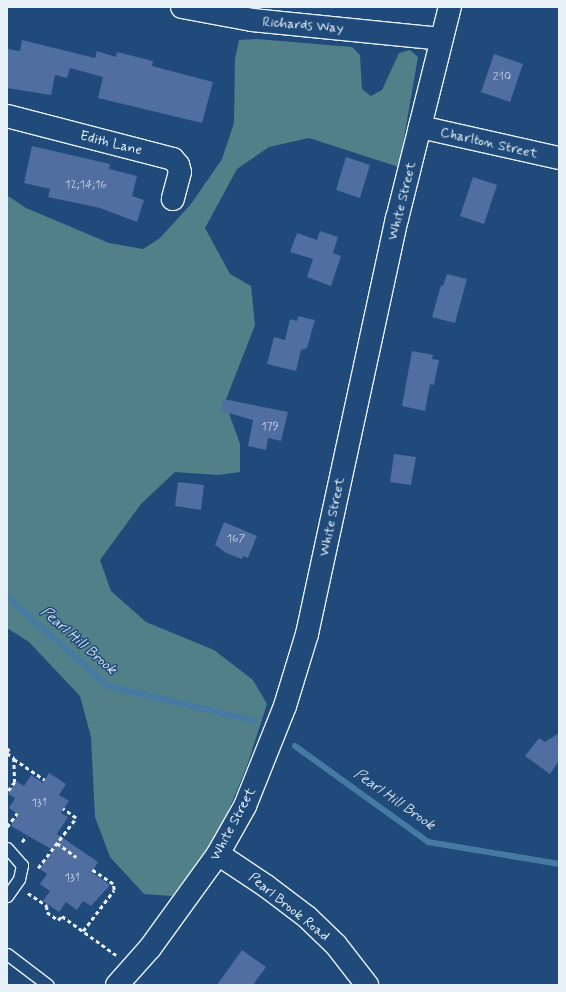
<!DOCTYPE html>
<style>
body{margin:0}
#map{position:relative;width:566px;height:992px;overflow:hidden;background:#1f4a7a;font-family:Mynerve,sans-serif}
div>[style]{position:absolute}
[style*='--x']{left:calc(var(--x)*1px);top:calc(var(--y)*1px);width:calc(var(--w)*1px);rotate:calc(var(--a)*1deg)}
.green>*{inset:0;background:#518089}
.stream>*{height:6px;margin:-3px;padding:0 3px;transform-origin:3px;border-radius:3px;background:#457ba2}
.building>*{inset:0;background:#506e9f}
.path>*{height:2.5px;margin-top:-1.25px;transform-origin:0;background:repeating-linear-gradient(90deg,#e8f1f8 0 4px,transparent 0 7px)}
.roads{filter:drop-shadow(1px 0 #e8f1f8) drop-shadow(-1px 0 #e8f1f8) drop-shadow(0 1px #e8f1f8) drop-shadow(0 -1px #e8f1f8)}
.lane>*{height:11px;margin:-5.5px;padding:0 5.5px;transform-origin:5.5px;border-radius:5.5px;background:#1f4a7a}
.street>*{height:22px;margin:-11px;padding:0 11px;transform-origin:11px;border-radius:11px;background:#1f4a7a}
.secondary>*{height:22px;margin:-11px;padding:0 11px;transform-origin:11px;border-radius:11px;background:#1f4a7a}
span{translate:-50% -50%;white-space:nowrap;text-align:center;line-height:1.15;-webkit-text-stroke:3px #1f4a7a;paint-order:stroke}
.number-label{font-size:12px;color:#c2d0e2}
.number-label span{-webkit-text-stroke-width:0}
.street-label{font-size:14px;color:#e8f1f8}
.water-label{font-size:15px;color:#d0dfeb;font-style:italic}
.frame{position:absolute;inset:0;border:8px solid #e8f1f8;pointer-events:none}
</style>
<div id="map">
<div class="green">
<div style="clip-path:polygon(257px 39px,352px 47px,360px 55px,362px 89px,371px 96px,382px 90px,399px 53px,410px 50px,418px 57px,399px 167px,309px 138px,269px 147px,237px 169px,205px 228px,230px 274px,251px 286px,255px 325px,225px 402px,240px 444px,240px 472px,218px 475px,175px 472px,141px 504px,100px 560px,111px 591px,146px 622px,214px 650px,253px 680px,267px 704px,247px 766px,220px 831px,172px 896px,144px 894px,110px 857px,95px 817px,91px 737px,80px 696px,29px 642px,7px 628px,7px 188px,8px 196px,26px 208px,109px 243px,143px 249px,160px 238px,191px 204px,222px 159px,234px 123px,235px 59px,239px 40px)"></div>
</div>
<div class="stream">
<div style="--x:7;--y:597;--w:135;--a:41.4"></div>
<div style="--x:108;--y:686;--w:151;--a:13.4"></div>
<div style="--x:295;--y:746;--w:164;--a:35.8"></div>
<div style="--x:428;--y:842;--w:133;--a:9.5"></div>
</div>
<div class="building">
<div style="clip-path:polygon(22px 40px,95px 58px,97px 51px,116px 57px,117px 52px,153px 61px,152px 66px,213px 82px,202px 123px,98px 98px,103px 77px,70px 68px,67px 78px,55px 75px,51px 95px,7px 88px,7px 49px,20px 51px)"></div>
<div style="clip-path:polygon(494px 54px,523px 64px,510px 102px,481px 92px)"></div>
<div style="clip-path:polygon(32px 146px,110px 164px,109px 169px,137px 176px,132px 196px,144px 200px,137px 222px,100px 208px,48px 197px,50px 189px,24px 183px)"></div>
<div style="clip-path:polygon(346px 157px,370px 165px,360px 198px,336px 190px)"></div>
<div style="clip-path:polygon(473px 177px,497px 185px,484px 224px,460px 216px)"></div>
<div style="clip-path:polygon(320px 231px,338px 237px,333px 253px,341px 256px,331px 286px,307px 277px,313px 259px,290px 252px,297px 233px,317px 240px)"></div>
<div style="clip-path:polygon(447px 274px,467px 279px,455px 323px,432px 317px,441px 285px,443px 286px)"></div>
<div style="clip-path:polygon(298px 316px,315px 320px,307px 348px,301px 350px,296px 371px,267px 364px,274px 337px,285px 340px,290px 319px,297px 321px)"></div>
<div style="clip-path:polygon(412px 351px,433px 355px,432px 359px,439px 360px,434px 385px,430px 384px,425px 411px,402px 406px)"></div>
<div style="clip-path:polygon(223px 399px,288px 412px,281px 441px,268px 438px,266px 450px,248px 446px,253px 420px,221px 411px)"></div>
<div style="clip-path:polygon(394px 454px,416px 457px,411px 485px,390px 482px)"></div>
<div style="clip-path:polygon(178px 482px,204px 485px,201px 510px,175px 506px)"></div>
<div style="clip-path:polygon(224px 522px,257px 536px,248px 558px,243px 556px,242px 559px,226px 553px,215px 545px)"></div>
<div style="clip-path:polygon(559px 733px,559px 761px,550px 774px,525px 756px,539px 738px,545px 742px)"></div>
<div style="clip-path:polygon(49px 773px,66px 784px,59px 795px,69px 801px,61px 813px,68px 817px,57px 834px,98px 862px,92px 872px,90px 871px,110px 885px,91px 906px,83px 901px,77px 910px,66px 902px,59px 912px,43px 901px,50px 891px,40px 884px,47px 874px,40px 869px,53px 850px,11px 826px,18px 814px,9px 808px,15px 798px,8px 794px,16px 781px,24px 786px,31px 775px,43px 783px)"></div>
<div style="clip-path:polygon(242px 950px,266px 967px,253px 985px,217px 985px)"></div>
</div>
<div class="path">
<div style="--x:7;--y:752;--w:6;--a:-59"></div>
<div style="--x:7;--y:753;--w:9;--a:36"></div>
<div style="--x:14;--y:758;--w:24;--a:88"></div>
<div style="--x:15;--y:782;--w:14;--a:126"></div>
<div style="--x:14;--y:759;--w:37;--a:34"></div>
<div style="--x:7;--y:827;--w:17;--a:-54"></div>
<div style="--x:22;--y:842;--w:7;--a:-56"></div>
<div style="--x:57;--y:843;--w:24;--a:36"></div>
<div style="--x:38;--y:868;--w:63;--a:-52.8"></div>
<div style="--x:76;--y:818;--w:16;--a:-145"></div>
<div style="--x:28;--y:893;--w:23;--a:34"></div>
<div style="--x:47;--y:906;--w:6;--a:90"></div>
<div style="--x:47;--y:912;--w:14;--a:36"></div>
<div style="--x:58;--y:920;--w:6;--a:-45"></div>
<div style="--x:62;--y:916;--w:67;--a:35.8"></div>
<div style="--x:83;--y:931;--w:51;--a:-52.9"></div>
<div style="--x:114;--y:890;--w:6;--a:-99"></div>
<div style="--x:113;--y:884;--w:27;--a:-146"></div>
</div>
<div class="roads">
<div class="lane">
<div style="--x:7;--y:848;--w:23;--a:49"></div>
<div style="--x:22;--y:865;--w:14;--a:102"></div>
<div style="--x:19;--y:879;--w:21;--a:125"></div>
<div style="--x:7;--y:954;--w:51;--a:37.1"></div>
</div>
<div class="street">
<div style="--x:182;--y:7;--w:71;--a:10.5"></div>
<div style="--x:252;--y:20;--w:190;--a:5.7"></div>
<div style="--x:7;--y:116;--w:171;--a:14.5"></div>
<div style="--x:173;--y:159;--w:8;--a:50"></div>
<div style="--x:178;--y:165;--w:7;--a:74"></div>
<div style="--x:180;--y:172;--w:28;--a:105"></div>
<div style="--x:420;--y:127;--w:142;--a:12.6"></div>
<div style="--x:218;--y:854;--w:58;--a:33.7"></div>
<div style="--x:266;--y:886;--w:51;--a:37.1"></div>
<div style="--x:307;--y:917;--w:40;--a:44"></div>
<div style="--x:336;--y:945;--w:51;--a:52.2"></div>
</div>
<div class="secondary">
<div style="--x:117;--y:985;--w:50;--a:-48.3"></div>
<div style="--x:150;--y:948;--w:116;--a:-54.1"></div>
<div style="--x:218;--y:854;--w:55;--a:-60.6"></div>
<div style="--x:245;--y:806;--w:108;--a:-68.2"></div>
<div style="--x:285;--y:706;--w:75;--a:-73"></div>
<div style="--x:307;--y:634;--w:425;--a:-77.8"></div>
<div style="--x:397;--y:219;--w:219;--a:-76"></div>
</div>
</div>
<div class="number-label">
<span style="left:502px;top:78px">210</span>
<span style="left:86px;top:186px">12;14;16</span>
<span style="left:270px;top:428px">179</span>
<span style="left:236px;top:540px">167</span>
<span style="left:39px;top:804px">131</span>
<span style="left:72px;top:879px">131</span>
</div>
<div class="street-label">
<span style="left:303px;top:25px;rotate:5deg">Richards Way</span>
<span style="left:111px;top:143px;rotate:14deg">Edith Lane</span>
<span style="left:489px;top:143px;rotate:13deg">Charlton Street</span>
<span style="left:402px;top:201px;rotate:-76deg">White Street</span>
<span style="left:332px;top:517px;rotate:-78deg">White Street</span>
<span style="left:233px;top:824px;rotate:-62deg">White Street</span>
<span style="left:289px;top:907px;rotate:39deg">Pearl Brook Road</span>
</div>
<div class="water-label">
<span style="left:78px;top:641px;rotate:41deg">Pearl Hill Brook</span>
<span style="left:394px;top:800px;rotate:35deg">Pearl Hill Brook</span>
</div>
<div class="frame"></div>
</div>
